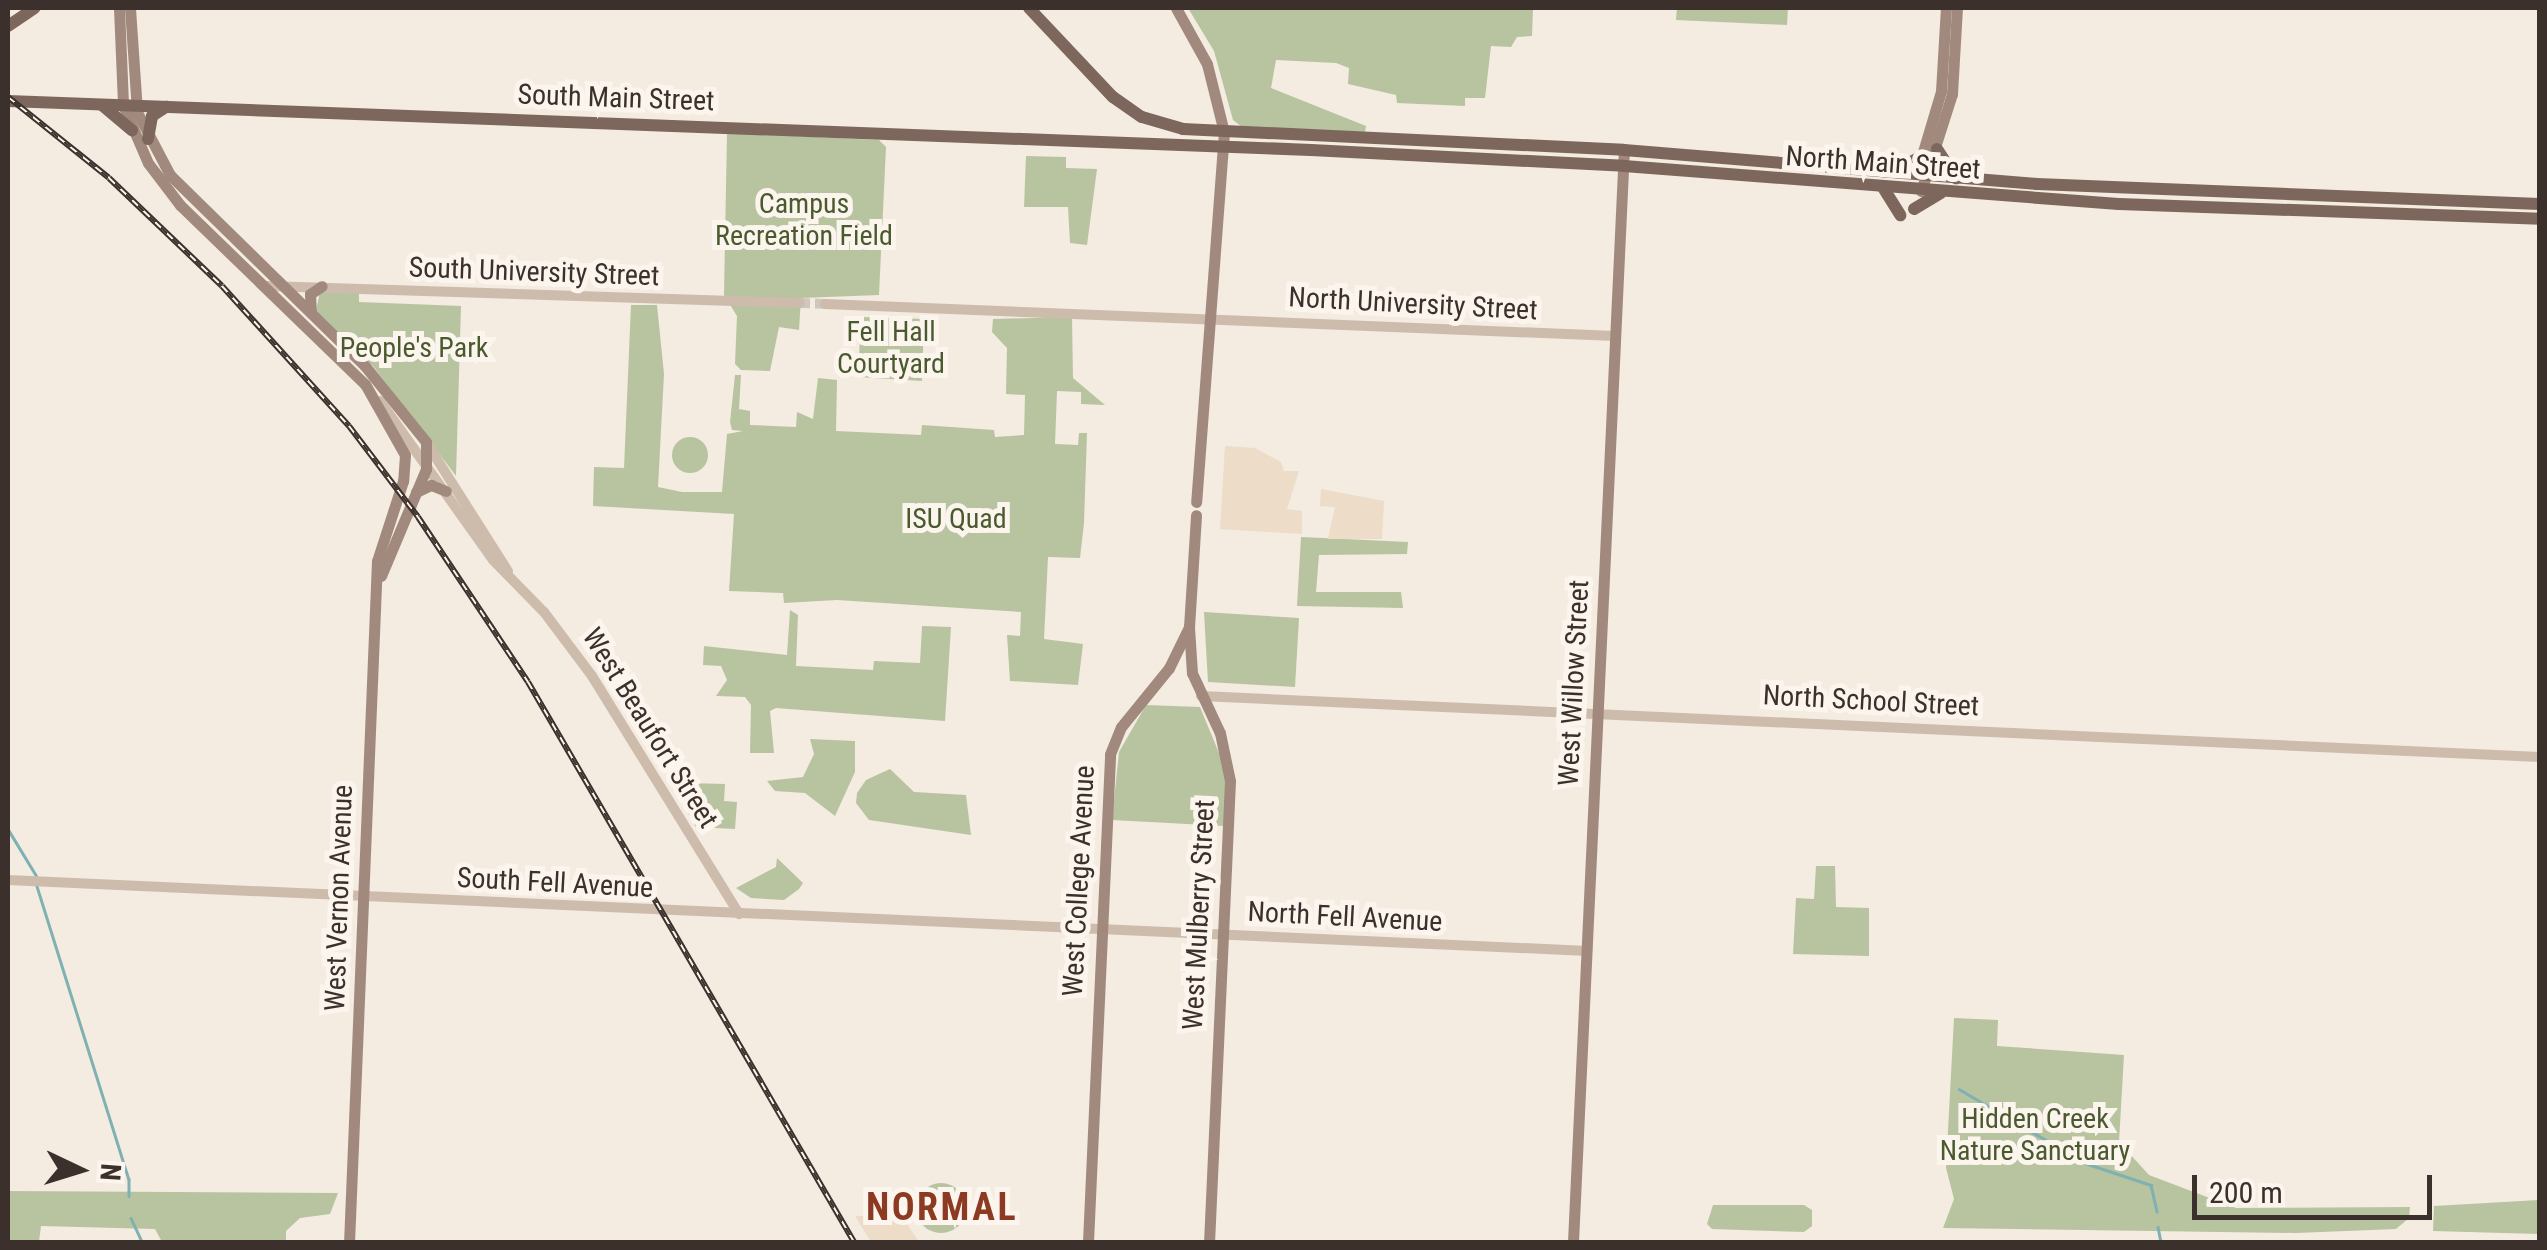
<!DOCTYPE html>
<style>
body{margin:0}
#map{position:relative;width:2547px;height:1250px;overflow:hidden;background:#f4ebe1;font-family:"Roboto Condensed",sans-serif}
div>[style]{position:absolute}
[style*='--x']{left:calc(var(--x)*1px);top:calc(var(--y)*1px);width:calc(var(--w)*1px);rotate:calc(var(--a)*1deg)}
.green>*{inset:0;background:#b8c4a0}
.round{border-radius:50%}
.plaza>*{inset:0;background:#ecdcc8}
.stream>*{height:2.5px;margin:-1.25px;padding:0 1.25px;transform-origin:1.25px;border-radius:1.25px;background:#7fb0b2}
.tertiary-tunnel>*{height:10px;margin-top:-5px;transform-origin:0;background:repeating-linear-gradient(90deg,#cfc6bd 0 10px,transparent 0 15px)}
.tertiary>*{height:10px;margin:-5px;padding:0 5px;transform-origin:5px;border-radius:5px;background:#cdbbac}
.secondary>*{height:11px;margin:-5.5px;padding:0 5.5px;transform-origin:5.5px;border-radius:5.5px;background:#a18a7d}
.primary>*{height:12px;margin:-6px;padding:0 6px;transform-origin:6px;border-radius:6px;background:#7d675c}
.rail>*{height:6px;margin-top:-3px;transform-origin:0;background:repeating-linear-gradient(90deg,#fbf5ee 0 8px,#3b302b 0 16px);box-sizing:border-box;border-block:2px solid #3b302b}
span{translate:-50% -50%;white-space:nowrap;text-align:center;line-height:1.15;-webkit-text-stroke:10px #fbf5ee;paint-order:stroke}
.street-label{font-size:28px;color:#3b302b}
.park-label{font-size:28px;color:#4a5a2e}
.district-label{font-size:38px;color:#8c3b22;font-weight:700;letter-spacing:2.5px}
.frame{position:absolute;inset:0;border:10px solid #3b302b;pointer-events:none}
.north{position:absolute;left:30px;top:1120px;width:100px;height:100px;-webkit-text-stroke:8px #fbf5ee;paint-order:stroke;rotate:94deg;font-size:28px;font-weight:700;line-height:40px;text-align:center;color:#3b302b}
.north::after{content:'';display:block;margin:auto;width:35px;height:45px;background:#3b302b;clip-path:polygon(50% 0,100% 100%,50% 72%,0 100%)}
.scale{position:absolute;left:2192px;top:1175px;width:240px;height:45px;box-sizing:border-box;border:5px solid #3b302b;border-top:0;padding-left:12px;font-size:30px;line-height:35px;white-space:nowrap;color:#3b302b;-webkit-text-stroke:8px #fbf5ee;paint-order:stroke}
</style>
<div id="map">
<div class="green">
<div style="clip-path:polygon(1188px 8px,1533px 8px,1532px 36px,1517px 37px,1511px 47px,1491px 46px,1485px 98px,1465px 98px,1465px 106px,1397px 103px,1396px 95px,1348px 84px,1349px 68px,1336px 63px,1276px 60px,1271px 88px,1366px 126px,1365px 132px,1242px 127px,1233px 120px,1214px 51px)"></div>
<div style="clip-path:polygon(1677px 8px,1788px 8px,1787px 25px,1676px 20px)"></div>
<div style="clip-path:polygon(727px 133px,879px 140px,886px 147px,879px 295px,801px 298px,799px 330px,779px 327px,770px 371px,741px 370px,735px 364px,737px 316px,724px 295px)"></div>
<div style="clip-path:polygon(1026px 156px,1066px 157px,1066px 168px,1097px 169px,1087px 245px,1070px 243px,1068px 207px,1024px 207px)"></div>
<div style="clip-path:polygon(320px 291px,359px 292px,359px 302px,461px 306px,456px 476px,373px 366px,316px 311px)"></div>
<div style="clip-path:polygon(631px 305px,657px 305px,664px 374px,658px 487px,682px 492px,722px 492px,727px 434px,743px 431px,732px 430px,730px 422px,735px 375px,741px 375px,739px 409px,750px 411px,750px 425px,796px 427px,797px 412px,813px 419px,818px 378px,837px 380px,836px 431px,921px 435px,922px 425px,994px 430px,995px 437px,1024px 435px,1025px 395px,1006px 394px,1007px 348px,992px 332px,993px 319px,1072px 317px,1073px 378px,1105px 405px,1081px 404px,1081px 392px,1057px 391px,1055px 444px,1078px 445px,1079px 433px,1087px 433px,1084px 523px,1080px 558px,1048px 557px,1044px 639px,1083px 644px,1078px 685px,1010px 681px,1007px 635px,1020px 636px,1021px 612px,837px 600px,784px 603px,783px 593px,729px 591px,734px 514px,593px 506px,594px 467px,624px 468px)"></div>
<div style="clip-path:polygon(861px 317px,924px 319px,922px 381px,858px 377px)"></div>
<div class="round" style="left:672px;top:437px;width:36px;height:36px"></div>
<div style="clip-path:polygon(1301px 537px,1408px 542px,1407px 554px,1319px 555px,1316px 592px,1401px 592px,1403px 608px,1297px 606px)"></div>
<div style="clip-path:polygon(790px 610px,798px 615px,796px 666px,873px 670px,874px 661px,920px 663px,922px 626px,951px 627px,945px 721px,776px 708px,770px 711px,774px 753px,750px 753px,751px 705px,745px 697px,716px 696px,727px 680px,721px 666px,703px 665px,704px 646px,787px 655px)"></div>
<div style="clip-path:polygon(1204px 612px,1299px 618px,1295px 687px,1208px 682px)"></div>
<div style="clip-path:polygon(1146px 705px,1200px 707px,1226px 770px,1225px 826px,1112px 820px,1119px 752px)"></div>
<div style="clip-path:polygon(810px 739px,855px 741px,855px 772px,835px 816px,805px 793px,775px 791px,767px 781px,803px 777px,814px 754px)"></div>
<div style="clip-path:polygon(890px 769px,914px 792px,966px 795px,971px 835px,869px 820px,856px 803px,857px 793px,866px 780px)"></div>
<div style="clip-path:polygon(688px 783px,725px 784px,724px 801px,737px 802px,735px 829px,696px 827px,680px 799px,678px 788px)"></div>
<div style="clip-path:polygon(777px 858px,803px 883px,799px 889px,784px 900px,751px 898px,736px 888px,776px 867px)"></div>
<div style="clip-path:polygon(1816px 866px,1835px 866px,1836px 907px,1869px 908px,1869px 956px,1793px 954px,1796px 898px,1814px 899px)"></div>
<div style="clip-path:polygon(1954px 1018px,1998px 1020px,1997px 1046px,2124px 1055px,2119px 1142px,2149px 1175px,2236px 1208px,2410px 1207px,2409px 1218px,2396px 1229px,2296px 1233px,1943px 1228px,1954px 1199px,1946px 1168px)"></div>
<div class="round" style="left:916px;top:1183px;width:50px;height:50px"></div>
<div style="clip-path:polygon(8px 1191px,338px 1193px,330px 1214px,300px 1218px,286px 1231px,286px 1242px,162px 1242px,155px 1229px,41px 1226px,39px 1242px,8px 1242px)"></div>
<div style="clip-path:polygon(2539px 1200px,2539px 1234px,2433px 1231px,2434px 1206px)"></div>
<div style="clip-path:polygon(1713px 1205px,1804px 1205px,1812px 1210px,1812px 1226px,1804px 1232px,1712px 1229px,1707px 1224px)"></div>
</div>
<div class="plaza">
<div style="clip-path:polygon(1225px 446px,1255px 448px,1281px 462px,1284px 471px,1299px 471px,1287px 509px,1302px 511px,1302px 534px,1220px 529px)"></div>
<div style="clip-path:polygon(1321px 489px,1384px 501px,1382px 539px,1328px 539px,1335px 507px,1320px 506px)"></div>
<div style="clip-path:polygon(855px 1216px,902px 1216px,919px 1242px,871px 1242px)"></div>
</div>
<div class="stream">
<div style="--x:8;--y:829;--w:54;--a:58.7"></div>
<div style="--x:36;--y:883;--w:310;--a:72.6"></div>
<div style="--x:129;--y:1179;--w:17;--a:90"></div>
<div style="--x:1959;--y:1089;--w:146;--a:30.4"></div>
<div style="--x:2085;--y:1163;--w:70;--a:18.4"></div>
<div style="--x:2151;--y:1185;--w:27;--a:77"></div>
<div style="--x:131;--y:1218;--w:26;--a:65"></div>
<div style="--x:2158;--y:1227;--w:15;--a:79"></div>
</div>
<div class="tertiary-tunnel">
<div style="--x:800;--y:303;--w:25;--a:2"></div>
</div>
<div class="tertiary">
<div style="--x:267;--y:286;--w:533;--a:1.83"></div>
<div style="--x:825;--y:304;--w:791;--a:2.32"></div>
<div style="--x:380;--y:401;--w:195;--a:54.6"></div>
<div style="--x:493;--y:560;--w:73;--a:45.6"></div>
<div style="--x:544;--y:612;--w:80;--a:53.1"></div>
<div style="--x:592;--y:676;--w:280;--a:58.3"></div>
<div style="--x:426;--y:442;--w:153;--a:57.6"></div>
<div style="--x:1201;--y:696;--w:1340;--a:2.61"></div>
<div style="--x:8;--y:880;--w:1581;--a:2.57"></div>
</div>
<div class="secondary">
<div style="--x:119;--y:8;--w:97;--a:87.6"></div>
<div style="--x:123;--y:105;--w:63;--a:66.7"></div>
<div style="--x:148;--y:163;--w:53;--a:52.7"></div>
<div style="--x:180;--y:205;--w:257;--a:44.1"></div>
<div style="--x:365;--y:384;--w:81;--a:60.6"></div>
<div style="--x:405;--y:455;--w:26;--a:94"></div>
<div style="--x:403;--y:481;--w:84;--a:108"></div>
<div style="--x:377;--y:561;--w:682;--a:92.35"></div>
<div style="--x:130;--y:8;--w:104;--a:86.1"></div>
<div style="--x:137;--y:112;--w:71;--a:62.4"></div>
<div style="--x:170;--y:175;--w:273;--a:44.4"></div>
<div style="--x:365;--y:366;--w:97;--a:51.2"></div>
<div style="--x:426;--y:442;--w:27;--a:90"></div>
<div style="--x:426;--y:469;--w:116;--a:112.8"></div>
<div style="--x:1176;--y:8;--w:64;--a:61"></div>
<div style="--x:1207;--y:64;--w:70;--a:76"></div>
<div style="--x:1224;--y:132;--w:371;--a:94.3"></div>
<div style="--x:1919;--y:165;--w:77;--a:-73.4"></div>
<div style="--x:1941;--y:91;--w:83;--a:-86.6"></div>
<div style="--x:1921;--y:191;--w:102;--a:-72.3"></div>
<div style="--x:1952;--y:94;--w:86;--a:-86.7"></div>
<div style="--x:311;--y:313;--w:19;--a:-93"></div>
<div style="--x:310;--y:294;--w:14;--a:-34"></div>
<div style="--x:416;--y:492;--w:17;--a:-25"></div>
<div style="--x:431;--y:485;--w:16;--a:22"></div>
<div style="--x:1189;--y:627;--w:46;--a:86.3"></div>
<div style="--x:1192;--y:673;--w:66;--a:65"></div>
<div style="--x:1220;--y:733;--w:49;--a:78.2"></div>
<div style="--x:1230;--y:781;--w:461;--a:92.6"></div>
<div style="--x:1088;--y:1242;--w:488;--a:-87.4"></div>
<div style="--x:1110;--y:754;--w:29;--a:-68"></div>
<div style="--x:1121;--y:727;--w:76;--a:-50.9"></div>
<div style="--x:1169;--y:668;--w:46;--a:-64"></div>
<div style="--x:1189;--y:627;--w:112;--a:-86.4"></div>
<div style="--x:1573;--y:1242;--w:1093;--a:-87.33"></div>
</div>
<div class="primary">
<div style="--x:1029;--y:8;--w:122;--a:46.7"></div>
<div style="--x:1113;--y:97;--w:35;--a:35"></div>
<div style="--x:1142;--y:117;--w:43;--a:16.3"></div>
<div style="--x:1183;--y:129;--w:441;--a:2.7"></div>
<div style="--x:1624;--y:150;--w:414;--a:4.7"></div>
<div style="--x:2037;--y:184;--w:503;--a:2.28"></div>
<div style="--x:8;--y:26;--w:32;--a:-34"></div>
<div style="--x:8;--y:101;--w:1304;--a:2.15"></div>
<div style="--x:1311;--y:150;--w:313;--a:2.9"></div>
<div style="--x:1624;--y:166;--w:496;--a:4.4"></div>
<div style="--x:2119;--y:204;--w:421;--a:2"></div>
<div style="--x:103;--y:106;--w:38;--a:40"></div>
<div style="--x:148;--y:139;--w:23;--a:-80"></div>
<div style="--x:152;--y:116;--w:17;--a:-33"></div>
<div style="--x:1937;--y:149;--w:35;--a:57"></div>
<div style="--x:1892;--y:172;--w:34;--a:-28"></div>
<div style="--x:1884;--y:189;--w:31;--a:58"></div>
<div style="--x:1914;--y:209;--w:31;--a:-31"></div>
</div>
<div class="rail">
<div style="--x:8;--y:97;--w:129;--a:38.7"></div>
<div style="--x:109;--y:178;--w:156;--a:43.7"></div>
<div style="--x:222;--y:286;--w:189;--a:47.8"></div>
<div style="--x:349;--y:426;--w:114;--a:52.8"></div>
<div style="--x:418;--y:517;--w:198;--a:56.3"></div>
<div style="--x:528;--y:682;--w:648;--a:59.79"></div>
</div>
<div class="street-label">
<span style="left:616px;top:98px;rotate:2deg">South Main Street</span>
<span style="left:1883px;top:163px;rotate:4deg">North Main Street</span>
<span style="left:534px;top:272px;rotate:2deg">South University Street</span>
<span style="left:1413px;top:304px;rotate:3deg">North University Street</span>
<span style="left:1574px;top:683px;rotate:-87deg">West Willow Street</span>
<span style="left:1871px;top:701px;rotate:3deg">North School Street</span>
<span style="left:650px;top:728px;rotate:58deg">West Beaufort Street</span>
<span style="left:1079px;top:881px;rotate:-87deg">West College Avenue</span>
<span style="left:555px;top:883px;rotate:3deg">South Fell Avenue</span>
<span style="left:339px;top:898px;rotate:-88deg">West Vernon Avenue</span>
<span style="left:1199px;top:915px;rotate:-87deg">West Mulberry Street</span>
<span style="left:1345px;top:917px;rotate:3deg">North Fell Avenue</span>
</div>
<div class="park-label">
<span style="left:804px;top:220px">Campus<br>Recreation Field</span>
<span style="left:891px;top:348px">Fell Hall<br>Courtyard</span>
<span style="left:414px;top:348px">People's Park</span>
<span style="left:956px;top:519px">ISU Quad</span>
<span style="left:2035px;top:1135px">Hidden Creek<br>Nature Sanctuary</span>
</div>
<div class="district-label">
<span style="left:942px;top:1208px">NORMAL</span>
</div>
<div class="frame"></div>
<div class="north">N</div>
<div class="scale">200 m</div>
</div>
